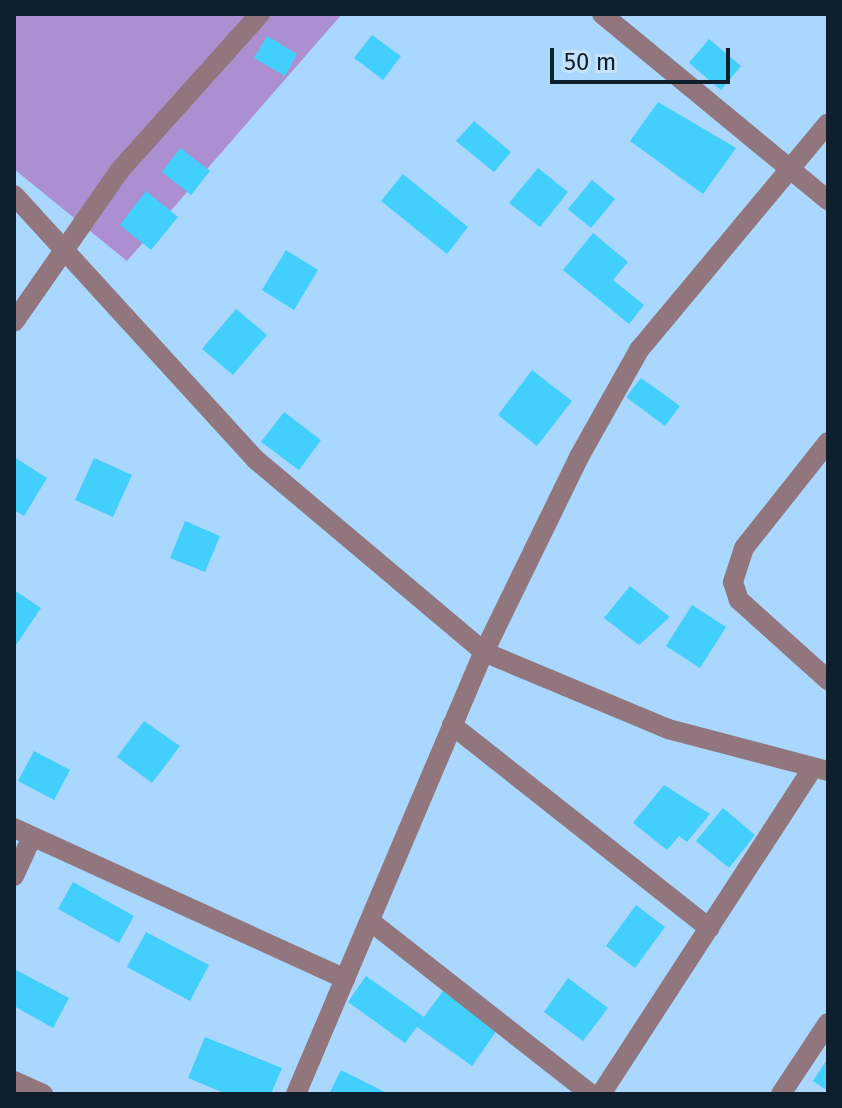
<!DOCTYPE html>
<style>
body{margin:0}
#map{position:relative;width:842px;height:1108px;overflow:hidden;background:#a9d7fe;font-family:"Fira Sans",sans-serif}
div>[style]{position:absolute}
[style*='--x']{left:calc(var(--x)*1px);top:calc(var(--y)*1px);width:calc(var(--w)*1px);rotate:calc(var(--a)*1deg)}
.green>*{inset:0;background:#ac8fd0}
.building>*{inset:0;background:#43cffc}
.minor>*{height:20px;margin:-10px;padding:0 10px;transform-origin:10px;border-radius:10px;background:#91777d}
span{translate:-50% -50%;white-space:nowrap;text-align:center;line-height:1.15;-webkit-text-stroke:6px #c6e2fa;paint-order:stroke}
.frame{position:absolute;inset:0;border:16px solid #0d1f2d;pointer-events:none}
.scale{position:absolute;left:550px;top:48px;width:180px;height:36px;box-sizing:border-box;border:4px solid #0d1f2d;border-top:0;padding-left:10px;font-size:24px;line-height:28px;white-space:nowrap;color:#0d1f2d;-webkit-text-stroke:6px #c6e2fa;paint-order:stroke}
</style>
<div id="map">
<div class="green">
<div style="clip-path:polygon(14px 14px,342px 14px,127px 261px,14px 169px)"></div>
</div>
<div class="building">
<div style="clip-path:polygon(372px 35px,401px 56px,383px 80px,354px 58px)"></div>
<div style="clip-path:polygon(267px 36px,297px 54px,285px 76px,254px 58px)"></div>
<div style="clip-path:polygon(709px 39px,741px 66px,721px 90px,689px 63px)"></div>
<div style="clip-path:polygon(658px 102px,736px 148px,703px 194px,630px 141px)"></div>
<div style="clip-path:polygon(474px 121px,511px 152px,494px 172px,456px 141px)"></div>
<div style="clip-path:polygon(180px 148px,210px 171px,191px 195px,162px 172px)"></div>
<div style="clip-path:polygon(538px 168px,568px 192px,540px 227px,509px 203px)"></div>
<div style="clip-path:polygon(403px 174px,468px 227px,447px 254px,381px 201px)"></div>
<div style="clip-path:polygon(592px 180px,615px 199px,591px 228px,568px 209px)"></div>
<div style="clip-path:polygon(146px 191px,178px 217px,151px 250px,120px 225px)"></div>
<div style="clip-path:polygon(593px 233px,628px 262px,613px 280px,644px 305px,629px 324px,563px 270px)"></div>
<div style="clip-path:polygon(286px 250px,318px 270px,294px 310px,262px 290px)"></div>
<div style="clip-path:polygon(236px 309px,267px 335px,233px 375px,202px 349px)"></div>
<div style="clip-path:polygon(532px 370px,572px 401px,537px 446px,498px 415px)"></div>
<div style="clip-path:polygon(641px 378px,680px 406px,665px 426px,626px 397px)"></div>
<div style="clip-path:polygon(284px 412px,321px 440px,299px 470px,261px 442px)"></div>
<div style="clip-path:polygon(14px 457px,47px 478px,24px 516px,14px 510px)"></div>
<div style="clip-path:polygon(94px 458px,132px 475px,113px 517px,75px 500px)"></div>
<div style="clip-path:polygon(185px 521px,220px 536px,205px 572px,170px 558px)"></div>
<div style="clip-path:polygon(630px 586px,670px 617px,639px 645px,604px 618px)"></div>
<div style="clip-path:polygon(14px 590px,41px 608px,14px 648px)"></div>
<div style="clip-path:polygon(692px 605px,726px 627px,700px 668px,666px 646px)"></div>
<div style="clip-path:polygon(144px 721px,180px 746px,152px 783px,117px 757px)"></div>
<div style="clip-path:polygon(34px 751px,70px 770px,54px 800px,18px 781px)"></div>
<div style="clip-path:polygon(664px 785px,710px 814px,687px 842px,679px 836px,667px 850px,633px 823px)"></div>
<div style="clip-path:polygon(723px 808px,755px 835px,729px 868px,696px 841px)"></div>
<div style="clip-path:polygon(73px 882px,134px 916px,119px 943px,58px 909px)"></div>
<div style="clip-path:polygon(636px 905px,665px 927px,635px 968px,606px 946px)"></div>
<div style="clip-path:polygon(146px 932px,209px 965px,190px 1001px,127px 967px)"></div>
<div style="clip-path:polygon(14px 969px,69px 998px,53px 1028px,14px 1006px)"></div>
<div style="clip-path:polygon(366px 976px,424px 1017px,443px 991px,497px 1030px,472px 1066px,417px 1027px,405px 1043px,348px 1002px)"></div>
<div style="clip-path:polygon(568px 978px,608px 1008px,583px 1041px,544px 1012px)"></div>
<div style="clip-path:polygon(205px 1037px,282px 1068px,271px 1094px,227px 1094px,188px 1078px)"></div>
<div style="clip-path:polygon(828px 1058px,828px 1091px,813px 1081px)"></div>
<div style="clip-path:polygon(341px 1070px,389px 1094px,329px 1094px)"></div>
</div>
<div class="minor">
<div style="--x:602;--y:14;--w:293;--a:39.5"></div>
<div style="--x:14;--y:195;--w:357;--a:47.6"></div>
<div style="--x:255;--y:459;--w:299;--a:40.1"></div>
<div style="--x:484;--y:652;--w:199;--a:22.7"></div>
<div style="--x:668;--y:729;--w:165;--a:14.7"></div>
<div style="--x:14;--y:322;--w:185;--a:-55.1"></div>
<div style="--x:120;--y:170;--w:210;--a:-48.1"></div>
<div style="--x:828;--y:442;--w:135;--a:128.4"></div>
<div style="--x:744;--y:548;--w:36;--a:108"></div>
<div style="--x:733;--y:582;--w:19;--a:72"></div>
<div style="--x:739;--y:600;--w:120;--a:42"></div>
<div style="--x:452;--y:725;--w:328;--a:38.3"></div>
<div style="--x:14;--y:828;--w:364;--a:24.5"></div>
<div style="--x:14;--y:876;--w:41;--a:-65.3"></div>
<div style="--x:370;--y:921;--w:281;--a:38.1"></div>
<div style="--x:14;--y:1081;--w:32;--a:24"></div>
<div style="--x:296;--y:1094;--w:480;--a:-67"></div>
<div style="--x:484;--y:652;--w:217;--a:-64"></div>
<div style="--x:579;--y:457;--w:123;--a:-60.7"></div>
<div style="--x:639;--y:350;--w:295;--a:-50.2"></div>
<div style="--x:601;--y:1094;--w:389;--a:-57"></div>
<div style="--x:781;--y:1094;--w:85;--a:-56.5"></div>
</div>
<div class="frame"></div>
<div class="scale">50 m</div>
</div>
